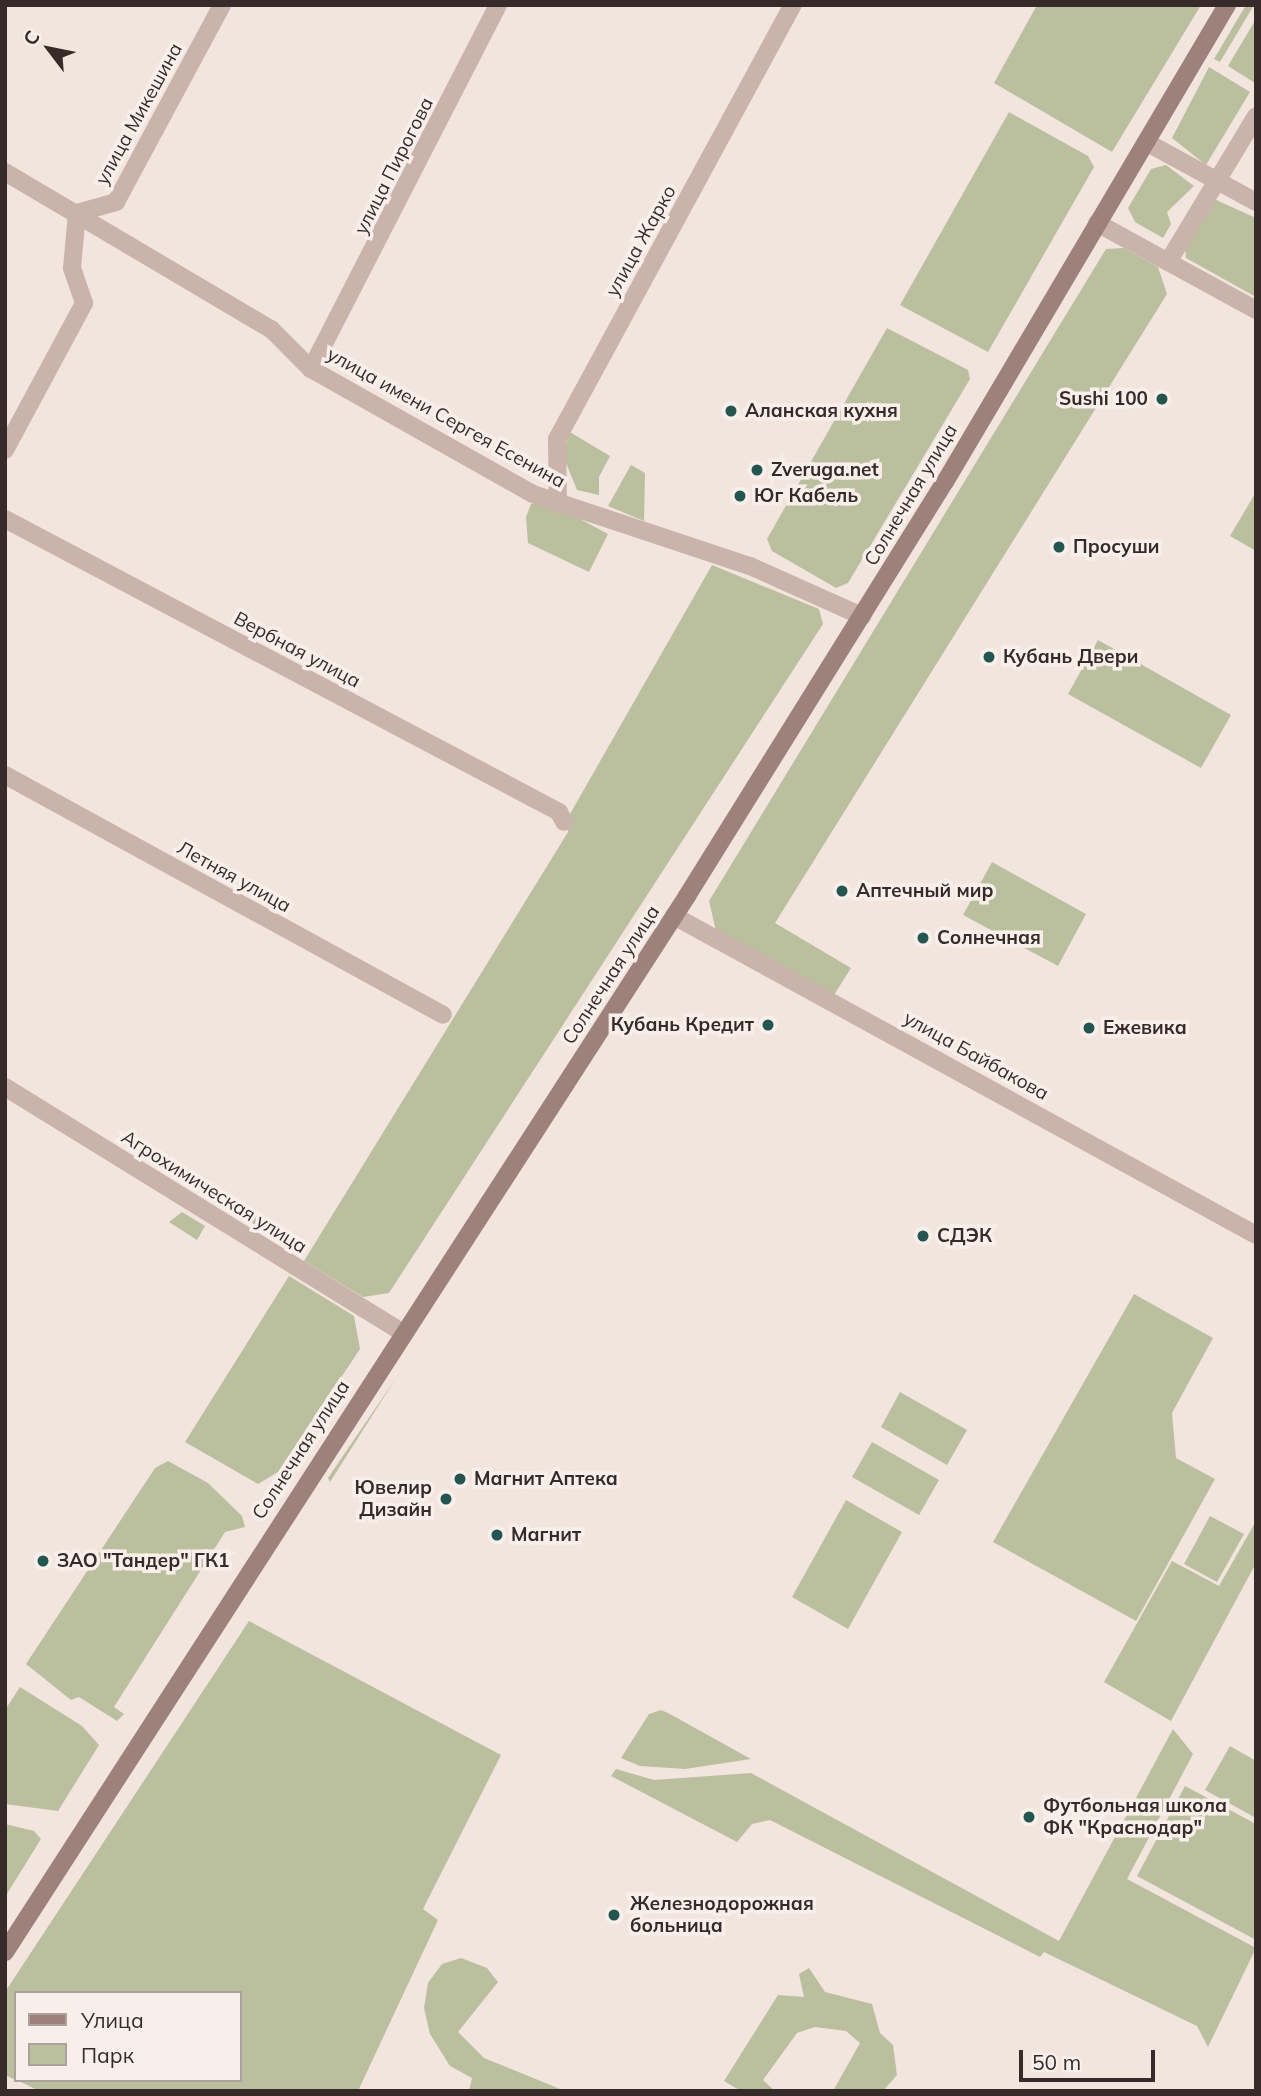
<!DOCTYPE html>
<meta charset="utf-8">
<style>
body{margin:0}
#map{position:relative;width:1261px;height:2096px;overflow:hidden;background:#f1e5de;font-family:Mulish,sans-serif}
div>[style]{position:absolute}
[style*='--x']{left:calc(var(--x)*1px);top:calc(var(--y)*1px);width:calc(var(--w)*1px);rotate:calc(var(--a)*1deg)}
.green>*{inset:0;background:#babf9e}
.street>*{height:18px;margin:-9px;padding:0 9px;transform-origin:9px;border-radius:9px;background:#c9b3aa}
.secondary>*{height:18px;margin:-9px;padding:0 9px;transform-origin:9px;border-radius:9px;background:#9c827b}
.dots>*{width:19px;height:19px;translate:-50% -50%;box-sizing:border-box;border:4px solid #f9efea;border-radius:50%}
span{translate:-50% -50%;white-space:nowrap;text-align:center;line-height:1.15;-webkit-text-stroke:7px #f9efea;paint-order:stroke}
.street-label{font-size:19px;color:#362b29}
.poi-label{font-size:19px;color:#362b29;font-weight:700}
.right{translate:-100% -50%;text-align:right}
.left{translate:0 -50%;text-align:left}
.frame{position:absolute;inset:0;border:7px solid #362b29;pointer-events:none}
.legend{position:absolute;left:14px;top:1991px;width:228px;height:91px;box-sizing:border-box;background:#f9efea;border:2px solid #aba19d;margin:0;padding:9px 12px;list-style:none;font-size:21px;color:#362b29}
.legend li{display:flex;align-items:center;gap:14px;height:35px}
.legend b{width:35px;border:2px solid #aba19d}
.north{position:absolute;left:14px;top:14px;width:70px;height:70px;-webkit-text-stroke:5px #f9efea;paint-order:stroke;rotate:302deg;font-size:19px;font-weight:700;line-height:28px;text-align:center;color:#362b29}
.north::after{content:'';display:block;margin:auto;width:24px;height:32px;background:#362b29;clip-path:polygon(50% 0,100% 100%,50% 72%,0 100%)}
.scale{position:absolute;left:1019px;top:2050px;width:136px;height:32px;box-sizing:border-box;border:4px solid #362b29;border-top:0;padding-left:9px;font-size:21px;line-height:24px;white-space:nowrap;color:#362b29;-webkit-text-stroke:5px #f9efea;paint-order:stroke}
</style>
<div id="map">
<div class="green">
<div style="clip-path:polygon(1037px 5px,1201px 5px,1112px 152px,994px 83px)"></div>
<div style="clip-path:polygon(1246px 5px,1254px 5px,1220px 62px,1214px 59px)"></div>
<div style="clip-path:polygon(1256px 19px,1256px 82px,1255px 83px,1228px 66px)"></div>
<div style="clip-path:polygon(1209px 67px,1250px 92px,1206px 165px,1172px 138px)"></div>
<div style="clip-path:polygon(1009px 112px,1088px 156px,1094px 167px,988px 352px,900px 305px)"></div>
<div style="clip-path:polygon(1166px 165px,1194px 186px,1167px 212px,1171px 224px,1163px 238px,1135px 222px,1128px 208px,1151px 169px)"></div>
<div style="clip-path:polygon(1214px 199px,1256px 218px,1256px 297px,1186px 258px,1185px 249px)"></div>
<div style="clip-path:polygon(1124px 248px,1158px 267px,1167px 294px,775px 923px,851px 968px,834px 995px,716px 931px,709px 901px,1106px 249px)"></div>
<div style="clip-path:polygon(887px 328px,968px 370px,970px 379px,848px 583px,836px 588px,772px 551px,767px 539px)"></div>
<div style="clip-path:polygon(568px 431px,610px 456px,599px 477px,599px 495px,577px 490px,564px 458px)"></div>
<div style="clip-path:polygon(631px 465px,645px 473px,644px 521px,608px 506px)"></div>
<div style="clip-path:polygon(1256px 492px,1256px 551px,1230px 536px)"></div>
<div style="clip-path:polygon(545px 500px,608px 534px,589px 572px,528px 543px,526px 517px,531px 504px)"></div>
<div style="clip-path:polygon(712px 565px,819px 609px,823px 624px,389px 1293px,363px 1297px,304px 1261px,568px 832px,570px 814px)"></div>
<div style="clip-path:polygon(1098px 640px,1231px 715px,1201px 768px,1068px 694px)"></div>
<div style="clip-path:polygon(992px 862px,1086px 914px,1058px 966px,963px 915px)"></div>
<div style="clip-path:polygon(182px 1212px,205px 1226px,197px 1240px,169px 1222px)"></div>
<div style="clip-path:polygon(256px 1213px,295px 1236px,288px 1247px,250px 1224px)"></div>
<div style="clip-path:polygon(289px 1276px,354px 1316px,360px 1349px,278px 1472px,258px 1484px,185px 1442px)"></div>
<div style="clip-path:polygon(1134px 1294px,1213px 1338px,1172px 1413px,1176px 1458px,1215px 1479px,1136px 1621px,993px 1542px)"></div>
<div style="clip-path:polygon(396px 1378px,330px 1482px,328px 1478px)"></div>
<div style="clip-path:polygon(900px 1392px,967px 1430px,947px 1465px,881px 1427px)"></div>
<div style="clip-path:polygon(872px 1442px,939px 1480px,919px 1515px,852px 1477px)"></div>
<div style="clip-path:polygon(168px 1461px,208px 1483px,242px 1516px,245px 1527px,225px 1532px,114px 1707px,124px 1714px,117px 1721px,79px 1697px,71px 1700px,26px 1664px,155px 1468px)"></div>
<div style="clip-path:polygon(846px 1500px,902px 1532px,848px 1629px,792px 1597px)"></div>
<div style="clip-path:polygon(1210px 1516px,1244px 1534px,1217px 1582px,1184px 1564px)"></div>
<div style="clip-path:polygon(1256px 1521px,1256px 1563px,1171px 1721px,1104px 1682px,1172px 1561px,1219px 1586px)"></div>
<div style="clip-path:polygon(249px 1621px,501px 1755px,423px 1909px,438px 1920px,358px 2091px,39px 2091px,17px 2080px,240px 2080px,240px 1993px,16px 1993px,16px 2080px,5px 2075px,5px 1992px)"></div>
<div style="clip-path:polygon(20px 1687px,82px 1726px,99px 1745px,58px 1811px,5px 1804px,5px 1710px)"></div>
<div style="clip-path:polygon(661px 1710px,668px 1713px,751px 1759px,685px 1769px,640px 1766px,621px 1758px,649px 1714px)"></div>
<div style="clip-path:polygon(1173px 1729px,1193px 1754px,1127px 1879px,1256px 1948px,1208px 2047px,1197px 2026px,1044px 1952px,1040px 1957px,770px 1820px,752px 1824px,737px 1842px,611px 1776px,616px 1769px,654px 1780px,751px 1773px,1059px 1941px)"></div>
<div style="clip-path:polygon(1230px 1746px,1256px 1761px,1256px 1818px,1205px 1790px)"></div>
<div style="clip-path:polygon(1185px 1786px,1256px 1824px,1256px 1940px,1137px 1876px)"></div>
<div style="clip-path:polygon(5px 1824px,34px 1831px,41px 1839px,5px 1897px)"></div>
<div style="clip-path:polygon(461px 1958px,487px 1968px,498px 1982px,458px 2032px,484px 2058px,565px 2091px,469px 2091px,472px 2078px,450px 2066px,430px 2034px,424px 2008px,428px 1983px,442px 1964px)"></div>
<div style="clip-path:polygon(809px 1968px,825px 1992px,872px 2004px,880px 2033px,893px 2045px,897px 2075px,883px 2091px,833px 2091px,860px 2043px,846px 2031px,815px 2027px,797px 2033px,763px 2080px,775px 2091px,741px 2091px,724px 2081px,778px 1995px,804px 1997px,799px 1974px)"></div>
</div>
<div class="street">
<div style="--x:1146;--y:142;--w:125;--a:28.6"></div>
<div style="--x:5;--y:172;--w:309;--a:30.6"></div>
<div style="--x:271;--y:329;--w:57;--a:45"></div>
<div style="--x:311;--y:369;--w:255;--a:29.4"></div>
<div style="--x:533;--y:494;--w:229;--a:18.4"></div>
<div style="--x:750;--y:566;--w:123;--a:24.1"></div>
<div style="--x:77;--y:213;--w:41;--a:-15.8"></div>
<div style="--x:116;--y:202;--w:224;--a:-61.7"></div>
<div style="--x:1097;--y:223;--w:181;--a:28.7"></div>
<div style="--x:1168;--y:262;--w:170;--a:-58.9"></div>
<div style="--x:311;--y:369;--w:409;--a:-62.8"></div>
<div style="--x:5;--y:450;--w:167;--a:-61.7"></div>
<div style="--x:84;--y:303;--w:37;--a:-109"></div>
<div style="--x:72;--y:268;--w:55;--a:-84.8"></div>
<div style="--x:558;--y:504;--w:65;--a:-90.9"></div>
<div style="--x:557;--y:439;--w:494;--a:-61.5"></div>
<div style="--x:5;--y:519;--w:627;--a:27.87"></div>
<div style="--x:559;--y:812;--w:11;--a:63"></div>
<div style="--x:5;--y:775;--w:499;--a:28.7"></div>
<div style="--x:674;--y:916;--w:664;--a:28.73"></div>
<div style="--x:5;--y:1087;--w:467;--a:31.7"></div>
</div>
<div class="secondary">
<div style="--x:5;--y:1952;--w:1257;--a:-57.14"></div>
<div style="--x:687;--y:896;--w:488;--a:-58.1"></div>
<div style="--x:945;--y:482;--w:554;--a:-59.41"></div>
</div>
<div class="dots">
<div style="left:1162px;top:399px;background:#215651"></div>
<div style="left:731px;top:411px;background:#215651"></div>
<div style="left:757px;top:470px;background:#215651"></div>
<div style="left:740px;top:496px;background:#215651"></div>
<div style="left:1059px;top:547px;background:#215651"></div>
<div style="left:989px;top:657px;background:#215651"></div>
<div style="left:842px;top:891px;background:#215651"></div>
<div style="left:923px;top:938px;background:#215651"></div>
<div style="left:768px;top:1025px;background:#215651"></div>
<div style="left:1089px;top:1028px;background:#215651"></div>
<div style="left:923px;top:1236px;background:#215651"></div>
<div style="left:460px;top:1479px;background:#215651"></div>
<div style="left:446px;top:1499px;background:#215651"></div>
<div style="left:497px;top:1535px;background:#215651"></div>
<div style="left:43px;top:1561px;background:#215651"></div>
<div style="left:1029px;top:1817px;background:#215651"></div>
<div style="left:614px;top:1915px;background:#215651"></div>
</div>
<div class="street-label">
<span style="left:139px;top:114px;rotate:-61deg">улица Микешина</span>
<span style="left:394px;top:166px;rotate:-63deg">улица Пирогова</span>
<span style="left:641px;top:241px;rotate:-61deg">улица Жарко</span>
<span style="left:446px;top:418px;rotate:29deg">улица имени Сергея Есенина</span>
<span style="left:911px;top:495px;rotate:-59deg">Солнечная улица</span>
<span style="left:297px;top:650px;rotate:28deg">Вербная улица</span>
<span style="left:234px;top:877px;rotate:29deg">Летняя улица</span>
<span style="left:611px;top:975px;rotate:-57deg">Солнечная улица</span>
<span style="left:976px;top:1056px;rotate:29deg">улица Байбакова</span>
<span style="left:214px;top:1192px;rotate:32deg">Агрохимическая улица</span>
<span style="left:301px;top:1450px;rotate:-57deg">Солнечная улица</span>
</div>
<div class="poi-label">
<span class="right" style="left:1148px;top:399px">Sushi 100</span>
<span class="left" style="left:745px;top:411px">Аланская кухня</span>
<span class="left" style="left:771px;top:470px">Zveruga.net</span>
<span class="left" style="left:754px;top:496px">Юг Кабель</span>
<span class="left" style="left:1073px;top:547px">Просуши</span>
<span class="left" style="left:1003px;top:657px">Кубань Двери</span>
<span class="left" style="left:856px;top:891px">Аптечный мир</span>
<span class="left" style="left:937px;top:938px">Солнечная</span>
<span class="right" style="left:754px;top:1025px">Кубань Кредит</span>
<span class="left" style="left:1103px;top:1028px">Ежевика</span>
<span class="left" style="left:937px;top:1236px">СДЭК</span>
<span class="left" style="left:474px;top:1479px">Магнит Аптека</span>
<span class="right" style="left:432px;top:1499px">Ювелир<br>Дизайн</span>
<span class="left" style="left:511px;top:1535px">Магнит</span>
<span class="left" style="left:57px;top:1561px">ЗАО "Тандер" ГК1</span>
<span class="left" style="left:1043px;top:1817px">Футбольная школа<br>ФК "Краснодар"</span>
<span class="left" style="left:630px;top:1915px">Железнодорожная<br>больница</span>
</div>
<div class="frame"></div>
<ul class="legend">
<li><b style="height:9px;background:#9c827b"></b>Улица</li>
<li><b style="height:19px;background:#babf9e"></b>Парк</li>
</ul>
<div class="north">С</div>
<div class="scale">50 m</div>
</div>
